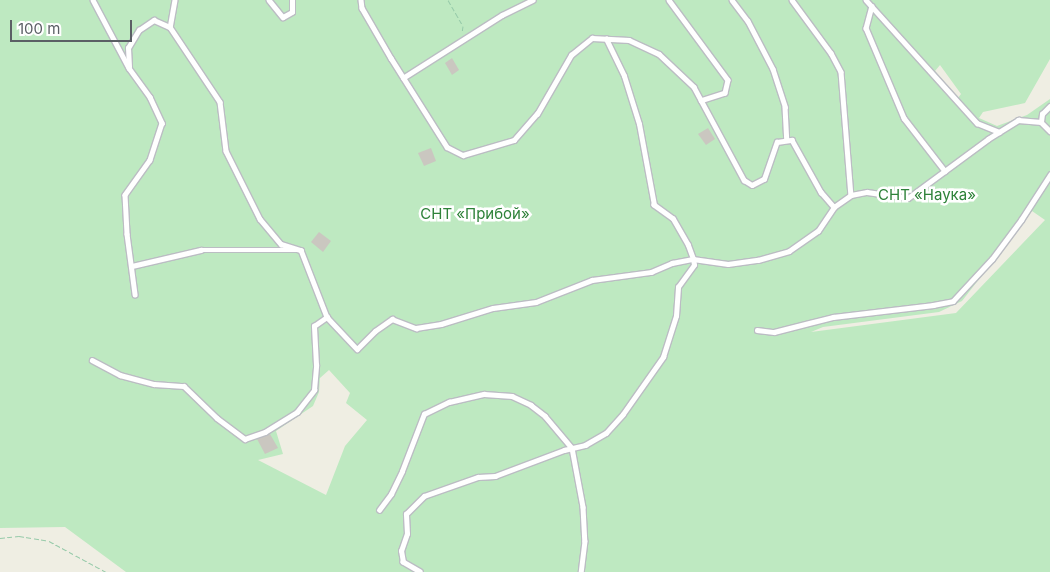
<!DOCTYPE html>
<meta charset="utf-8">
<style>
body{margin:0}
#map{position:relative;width:1050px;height:572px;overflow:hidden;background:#efeee3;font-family:Inter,sans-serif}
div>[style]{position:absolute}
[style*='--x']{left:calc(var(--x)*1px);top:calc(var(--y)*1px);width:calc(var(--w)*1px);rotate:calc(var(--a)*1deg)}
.green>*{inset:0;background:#bee9c1}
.building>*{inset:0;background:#cac7c0}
.path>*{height:1px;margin-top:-0.5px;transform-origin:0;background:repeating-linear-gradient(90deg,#96caa9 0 5px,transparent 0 7.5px)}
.roads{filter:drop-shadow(1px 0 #bbbdc3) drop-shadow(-1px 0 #bbbdc3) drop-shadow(0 1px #bbbdc3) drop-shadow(0 -1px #bbbdc3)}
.lane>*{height:4.5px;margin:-2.25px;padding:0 2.25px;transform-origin:2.25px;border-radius:2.25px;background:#fff}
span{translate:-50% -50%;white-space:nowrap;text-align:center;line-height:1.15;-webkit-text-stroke:5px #fff;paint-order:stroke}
.park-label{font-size:15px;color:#2e8239}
.scale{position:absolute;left:10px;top:20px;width:122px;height:22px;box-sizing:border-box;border:2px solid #5b5f65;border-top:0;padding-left:6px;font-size:15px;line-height:18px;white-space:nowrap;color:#5b5f65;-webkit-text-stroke:4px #fff;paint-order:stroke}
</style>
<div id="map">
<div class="green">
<div style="clip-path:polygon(evenodd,0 0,1050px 0,1050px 59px,1025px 103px,983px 112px,979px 118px,997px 126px,1027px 115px,1050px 99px,1050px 572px,126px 572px,65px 527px,0 528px,0 0,940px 65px,961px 94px,958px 98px,935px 71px,940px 65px,0 0,1032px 211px,1045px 220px,956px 313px,811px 332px,823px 327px,939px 312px,962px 301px,1032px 211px,0 0,329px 370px,350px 393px,346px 403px,367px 420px,345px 446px,326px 495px,258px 460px,283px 454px,276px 431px,313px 406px,319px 392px,320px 378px,329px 370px)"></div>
</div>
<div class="building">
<div style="clip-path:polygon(452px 58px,459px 70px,452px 75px,445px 63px)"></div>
<div style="clip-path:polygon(708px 128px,715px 139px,706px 145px,698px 134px)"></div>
<div style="clip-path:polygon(431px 148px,436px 161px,424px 166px,418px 153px)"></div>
<div style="clip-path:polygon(319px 232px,331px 241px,323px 252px,311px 242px)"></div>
<div style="clip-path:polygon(270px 434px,278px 448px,265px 454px,257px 439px)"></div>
</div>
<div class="path">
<div style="--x:448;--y:0;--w:30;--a:60"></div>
<div style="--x:463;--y:26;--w:7;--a:98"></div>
<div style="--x:0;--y:538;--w:19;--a:-6"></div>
<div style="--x:19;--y:536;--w:30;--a:9"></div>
<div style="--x:49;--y:541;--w:65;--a:28.5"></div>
</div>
<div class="roads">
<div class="lane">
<div style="--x:93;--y:0;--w:77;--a:62.1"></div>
<div style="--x:129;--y:68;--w:36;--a:54"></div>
<div style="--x:150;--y:97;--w:29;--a:65"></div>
<div style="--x:162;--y:123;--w:39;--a:108"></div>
<div style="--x:150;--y:160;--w:43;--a:125.5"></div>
<div style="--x:125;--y:195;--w:39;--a:87"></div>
<div style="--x:127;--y:234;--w:61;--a:82.4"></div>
<div style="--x:175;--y:0;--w:27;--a:100"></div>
<div style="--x:170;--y:27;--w:90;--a:56.3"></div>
<div style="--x:220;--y:102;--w:49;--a:83"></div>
<div style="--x:226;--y:151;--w:76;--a:63.4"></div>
<div style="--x:260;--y:219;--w:33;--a:50"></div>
<div style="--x:281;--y:244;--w:21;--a:17"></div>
<div style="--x:301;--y:250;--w:72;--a:68.8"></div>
<div style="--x:327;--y:317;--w:44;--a:46.8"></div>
<div style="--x:357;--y:349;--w:25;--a:-45"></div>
<div style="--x:375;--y:331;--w:21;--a:-35"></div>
<div style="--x:392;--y:319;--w:26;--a:21"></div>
<div style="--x:416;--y:328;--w:25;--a:-9"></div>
<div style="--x:441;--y:324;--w:54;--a:-17.1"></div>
<div style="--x:493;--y:308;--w:43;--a:-7.9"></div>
<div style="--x:536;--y:302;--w:60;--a:-21.4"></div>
<div style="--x:592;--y:280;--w:60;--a:-7.7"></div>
<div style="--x:651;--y:272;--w:23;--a:-23"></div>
<div style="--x:672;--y:263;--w:21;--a:-11"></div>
<div style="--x:693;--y:259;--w:35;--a:8"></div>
<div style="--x:728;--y:264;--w:30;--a:-8"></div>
<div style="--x:758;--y:260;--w:32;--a:-16"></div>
<div style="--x:789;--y:251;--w:35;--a:-35"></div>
<div style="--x:818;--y:231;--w:29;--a:-56"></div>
<div style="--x:834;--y:207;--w:21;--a:-35"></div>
<div style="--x:851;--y:195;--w:16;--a:-11"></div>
<div style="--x:867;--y:192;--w:41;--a:8.3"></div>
<div style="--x:908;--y:198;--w:99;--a:-36.4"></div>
<div style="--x:988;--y:139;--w:36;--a:-32"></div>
<div style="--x:1018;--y:120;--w:23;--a:5"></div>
<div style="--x:1041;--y:122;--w:8;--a:-83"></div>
<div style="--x:1042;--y:114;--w:11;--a:-45"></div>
<div style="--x:269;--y:0;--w:22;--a:51"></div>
<div style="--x:283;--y:17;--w:10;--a:-29"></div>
<div style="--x:292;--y:12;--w:12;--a:-90"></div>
<div style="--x:361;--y:0;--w:8;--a:83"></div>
<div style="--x:362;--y:8;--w:58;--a:59.9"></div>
<div style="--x:391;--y:58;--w:105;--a:57.8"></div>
<div style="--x:447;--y:147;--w:18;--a:27"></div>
<div style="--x:463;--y:155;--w:53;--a:-16.4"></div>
<div style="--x:514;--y:140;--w:35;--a:-49"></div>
<div style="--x:537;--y:114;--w:68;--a:-60"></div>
<div style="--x:571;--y:55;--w:27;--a:-39"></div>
<div style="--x:592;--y:38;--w:37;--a:3"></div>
<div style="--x:629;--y:40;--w:33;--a:25"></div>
<div style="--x:659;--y:54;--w:48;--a:43.3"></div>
<div style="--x:694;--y:87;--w:106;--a:61.7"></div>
<div style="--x:744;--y:180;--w:9;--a:32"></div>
<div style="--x:752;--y:185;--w:13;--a:-27"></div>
<div style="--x:764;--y:179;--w:39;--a:-71"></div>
<div style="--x:777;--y:142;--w:15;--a:-8"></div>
<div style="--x:792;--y:140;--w:60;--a:60.9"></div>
<div style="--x:821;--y:192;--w:20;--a:49"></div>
<div style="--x:669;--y:0;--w:99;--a:53.6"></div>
<div style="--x:728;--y:80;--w:13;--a:103"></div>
<div style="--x:725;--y:93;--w:25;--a:162"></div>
<div style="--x:732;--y:0;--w:26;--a:53"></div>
<div style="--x:748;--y:21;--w:54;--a:62.5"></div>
<div style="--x:773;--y:69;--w:40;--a:72"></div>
<div style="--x:785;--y:107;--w:33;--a:87"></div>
<div style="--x:792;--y:0;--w:66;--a:53.7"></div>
<div style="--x:831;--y:53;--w:21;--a:62"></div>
<div style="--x:841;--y:72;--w:123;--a:85.4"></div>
<div style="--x:866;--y:0;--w:166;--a:47.9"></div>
<div style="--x:977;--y:123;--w:24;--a:22"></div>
<div style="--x:872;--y:6;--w:23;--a:105"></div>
<div style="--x:866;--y:28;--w:98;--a:67.1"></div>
<div style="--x:904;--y:118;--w:67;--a:52.3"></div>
<div style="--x:129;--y:67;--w:19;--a:-93"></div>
<div style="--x:128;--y:48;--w:21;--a:-59"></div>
<div style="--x:139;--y:30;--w:18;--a:-34"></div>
<div style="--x:154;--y:20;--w:17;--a:24"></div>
<div style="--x:403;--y:78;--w:117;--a:-32.5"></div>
<div style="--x:502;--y:15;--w:34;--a:-26"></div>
<div style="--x:1041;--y:122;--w:13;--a:45"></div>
<div style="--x:132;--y:266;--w:71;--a:-13.1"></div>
<div style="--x:201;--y:250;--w:96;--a:0"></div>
<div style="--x:757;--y:330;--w:17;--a:7"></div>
<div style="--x:774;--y:332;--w:61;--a:-14.3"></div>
<div style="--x:833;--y:317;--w:101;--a:-6.8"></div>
<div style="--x:933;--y:305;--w:20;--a:-11"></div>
<div style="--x:953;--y:301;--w:57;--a:-47.1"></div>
<div style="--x:992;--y:259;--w:49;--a:-53.4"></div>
<div style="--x:1021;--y:220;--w:54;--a:-57.2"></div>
<div style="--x:92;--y:360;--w:32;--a:28"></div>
<div style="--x:120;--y:375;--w:35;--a:15"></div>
<div style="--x:154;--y:384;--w:30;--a:4"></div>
<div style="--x:184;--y:386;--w:46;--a:44.1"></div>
<div style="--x:217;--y:418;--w:35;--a:37"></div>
<div style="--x:245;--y:439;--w:21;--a:-19"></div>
<div style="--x:265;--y:432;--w:38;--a:-32"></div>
<div style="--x:297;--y:412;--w:28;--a:-52"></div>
<div style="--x:314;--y:390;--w:25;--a:-85"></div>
<div style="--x:316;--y:365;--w:39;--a:-93"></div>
<div style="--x:314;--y:326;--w:16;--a:-35"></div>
<div style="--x:379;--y:510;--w:20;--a:-53"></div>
<div style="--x:391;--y:494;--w:25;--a:-64"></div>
<div style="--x:402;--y:471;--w:61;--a:-68.9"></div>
<div style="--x:424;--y:414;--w:28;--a:-26"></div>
<div style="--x:449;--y:402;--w:36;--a:-13"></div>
<div style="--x:484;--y:394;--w:28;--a:4"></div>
<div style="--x:512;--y:396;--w:21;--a:25"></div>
<div style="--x:531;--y:405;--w:18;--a:38"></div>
<div style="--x:545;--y:416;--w:42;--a:49.8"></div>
<div style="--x:572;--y:448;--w:60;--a:79.4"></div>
<div style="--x:583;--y:507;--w:34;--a:87"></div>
<div style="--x:585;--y:541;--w:31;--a:97"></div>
<div style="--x:420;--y:572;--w:20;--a:-150"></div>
<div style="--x:403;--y:562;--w:11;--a:-100"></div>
<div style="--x:401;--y:551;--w:18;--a:-71"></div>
<div style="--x:407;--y:534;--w:20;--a:-93"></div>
<div style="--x:406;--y:514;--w:25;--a:-45"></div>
<div style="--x:424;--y:496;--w:57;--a:-19.4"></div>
<div style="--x:478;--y:477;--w:17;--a:-3"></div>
<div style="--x:495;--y:476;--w:74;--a:-20.6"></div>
<div style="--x:564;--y:450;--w:22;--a:-13"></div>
<div style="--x:585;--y:445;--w:24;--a:-30"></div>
<div style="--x:606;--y:433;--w:25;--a:-48"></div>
<div style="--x:623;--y:414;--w:70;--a:-54.9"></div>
<div style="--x:663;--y:357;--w:43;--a:-72.4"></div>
<div style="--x:676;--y:316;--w:29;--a:-86"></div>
<div style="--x:678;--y:287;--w:27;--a:-54"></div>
<div style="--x:694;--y:265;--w:6;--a:-99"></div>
<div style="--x:693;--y:259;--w:15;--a:-110"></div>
<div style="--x:688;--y:245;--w:30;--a:-120"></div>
<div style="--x:673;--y:219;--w:24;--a:-144"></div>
<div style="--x:654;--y:205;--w:82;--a:-100.5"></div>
<div style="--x:639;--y:124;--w:50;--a:-107.4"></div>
<div style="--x:624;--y:76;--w:41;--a:-115.9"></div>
</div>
</div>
<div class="park-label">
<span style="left:927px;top:195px">СНТ «Наука»</span>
<span style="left:475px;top:214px">СНТ «Прибой»</span>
</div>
<div class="scale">100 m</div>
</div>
